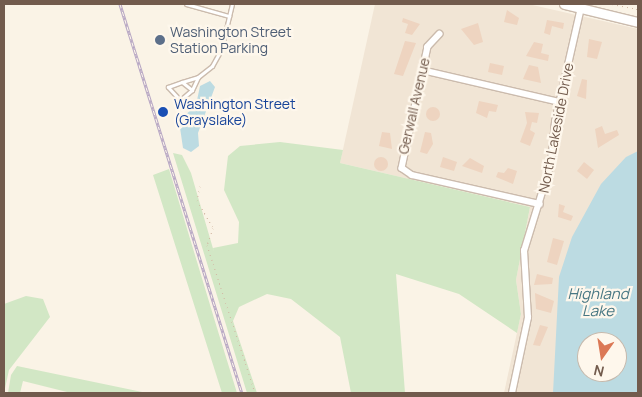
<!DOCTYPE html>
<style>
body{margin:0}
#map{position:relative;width:642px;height:397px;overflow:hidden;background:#faf3e6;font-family:Manrope,sans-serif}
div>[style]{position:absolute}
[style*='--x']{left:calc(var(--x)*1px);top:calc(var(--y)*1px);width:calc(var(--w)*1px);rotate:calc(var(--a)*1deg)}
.residential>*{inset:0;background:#f1e5d5}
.green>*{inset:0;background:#d2e7c5}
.water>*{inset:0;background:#bcdbe2}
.building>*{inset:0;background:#eed4c0}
.round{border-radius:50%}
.path>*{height:1px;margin-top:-0.5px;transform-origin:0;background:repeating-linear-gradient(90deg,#d2b7a3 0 1px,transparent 0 5px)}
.roads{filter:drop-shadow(1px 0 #cbbbad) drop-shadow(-1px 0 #cbbbad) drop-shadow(0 1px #cbbbad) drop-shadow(0 -1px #cbbbad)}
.service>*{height:3px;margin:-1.5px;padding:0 1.5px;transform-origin:1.5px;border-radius:1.5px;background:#fff}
.minor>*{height:5.5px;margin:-2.75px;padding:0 2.75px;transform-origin:2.75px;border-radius:2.75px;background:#fff}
.secondary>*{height:9px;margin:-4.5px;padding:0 4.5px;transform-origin:4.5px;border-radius:4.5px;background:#fff}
.rail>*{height:3px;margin-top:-1.5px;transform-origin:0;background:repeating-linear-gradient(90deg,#fef7ec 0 4px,#b6a5c3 0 8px);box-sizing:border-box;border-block:1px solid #b6a5c3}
.dots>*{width:14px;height:14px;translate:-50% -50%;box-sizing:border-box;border:2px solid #fef7ec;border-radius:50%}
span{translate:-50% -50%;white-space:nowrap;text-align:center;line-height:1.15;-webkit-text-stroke:4.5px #fef7ec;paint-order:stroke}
.service-label{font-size:14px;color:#4e5e75}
.left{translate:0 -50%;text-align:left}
.transit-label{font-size:14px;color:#164399}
.street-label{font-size:14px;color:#725b4d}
.water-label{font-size:15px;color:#487783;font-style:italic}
.frame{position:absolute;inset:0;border:5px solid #725b4d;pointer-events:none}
.north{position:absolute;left:577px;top:332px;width:50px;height:50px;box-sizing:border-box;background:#fef7ec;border:1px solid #c6b9ac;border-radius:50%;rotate:193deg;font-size:14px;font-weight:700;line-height:20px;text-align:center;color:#725b4d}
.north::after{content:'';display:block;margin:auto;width:18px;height:22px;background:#db7855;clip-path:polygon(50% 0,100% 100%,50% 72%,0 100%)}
</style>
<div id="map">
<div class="residential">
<div style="clip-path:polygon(evenodd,375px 4px,528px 4px,638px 29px,638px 393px,504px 393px,521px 314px,516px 280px,530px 207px,340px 163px,375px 4px,587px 342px,617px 342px,617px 372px,587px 372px,587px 342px)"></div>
</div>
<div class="green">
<div style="clip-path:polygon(280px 142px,343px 150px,340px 163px,530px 207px,516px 280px,521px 314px,517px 333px,459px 294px,396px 274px,405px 393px,351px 393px,340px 337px,291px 299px,267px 294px,239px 307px,233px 321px,257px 393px,247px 393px,173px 153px,182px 155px,191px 173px,214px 252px,213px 248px,238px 243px,239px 222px,224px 190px,228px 156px,240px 146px)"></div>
<div style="clip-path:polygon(169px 169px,217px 328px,237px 393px,222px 393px,153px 175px)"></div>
<div style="clip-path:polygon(26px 296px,43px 299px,50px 317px,9px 370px,4px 393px,4px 304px)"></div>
<div style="clip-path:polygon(17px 366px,147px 393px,71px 393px,23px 381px,20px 393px,8px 393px,11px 375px)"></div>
</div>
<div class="water">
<div style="clip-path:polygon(210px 81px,215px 87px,198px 133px,199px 146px,191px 152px,183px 148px,179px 121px,196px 105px,200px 86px)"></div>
<div style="clip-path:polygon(evenodd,638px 151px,638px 393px,553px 393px,559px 277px,572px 237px,601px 184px,626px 157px,638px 151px,587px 342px,617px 342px,617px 372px,587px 372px,587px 342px)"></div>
</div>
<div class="building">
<div style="clip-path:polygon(507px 10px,519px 18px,517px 25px,504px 22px)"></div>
<div style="clip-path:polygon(403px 18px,420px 24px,412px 35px,405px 33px,408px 24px,402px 22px)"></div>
<div style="clip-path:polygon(547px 20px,564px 23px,563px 29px,552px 26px,550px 35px,544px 33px)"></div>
<div style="clip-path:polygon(478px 23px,483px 42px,474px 45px,461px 29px)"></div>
<div style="clip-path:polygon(589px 39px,602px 42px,597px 59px,587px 57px)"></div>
<div style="clip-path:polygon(405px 41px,416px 43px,403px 76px,394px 74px)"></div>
<div style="clip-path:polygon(534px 42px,543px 44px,541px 53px,549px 55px,548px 61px,526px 56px)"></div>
<div style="clip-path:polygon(490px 63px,504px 66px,502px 75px,488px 72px)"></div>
<div style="clip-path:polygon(529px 65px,538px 67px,541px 83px,523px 79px)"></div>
<div style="clip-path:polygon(582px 79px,587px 80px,586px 99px,577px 96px)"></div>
<div style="clip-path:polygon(479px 101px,498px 105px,496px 112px,489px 111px,487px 118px,476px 113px)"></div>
<div class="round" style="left:426px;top:107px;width:14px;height:14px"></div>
<div style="clip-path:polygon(525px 112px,539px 113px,537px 123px,532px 122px,530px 130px,535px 133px,530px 146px,520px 142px,527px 123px)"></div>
<div style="clip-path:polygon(602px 126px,605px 134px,617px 130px,619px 135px,598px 148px,595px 129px)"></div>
<div style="clip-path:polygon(382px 132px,390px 133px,392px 149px,379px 146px)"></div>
<div style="clip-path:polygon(425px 132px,431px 133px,433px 144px,427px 154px,420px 152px)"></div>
<div class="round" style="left:374px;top:157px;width:14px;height:14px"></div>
<div style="clip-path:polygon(443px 157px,457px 162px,454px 171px,440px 167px)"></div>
<div style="clip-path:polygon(470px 158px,484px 166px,482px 173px,462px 166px)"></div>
<div style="clip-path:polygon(584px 162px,594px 170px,587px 179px,577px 171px)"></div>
<div style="clip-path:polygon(508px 168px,517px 171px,513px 184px,496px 177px,498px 172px,504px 173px)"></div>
<div style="clip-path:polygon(559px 204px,565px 206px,563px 212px,573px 216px,571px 221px,558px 217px)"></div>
<div style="clip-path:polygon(553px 238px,564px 241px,557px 265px,547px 262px)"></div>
<div style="clip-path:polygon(537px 274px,553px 278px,552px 284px,534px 285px)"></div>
<div style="clip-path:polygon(535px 293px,554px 301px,551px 313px,536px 309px)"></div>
<div style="clip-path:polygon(540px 325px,548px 327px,540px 346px,533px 345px)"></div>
</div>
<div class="path">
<div style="--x:612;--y:4;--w:26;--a:11"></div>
<div style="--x:200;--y:186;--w:14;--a:102"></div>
<div style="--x:197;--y:200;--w:32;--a:60"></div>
<div style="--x:213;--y:228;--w:18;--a:109"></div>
<div style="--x:207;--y:245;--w:156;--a:72"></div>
</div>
<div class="roads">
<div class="service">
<div style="--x:186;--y:4;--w:45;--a:15.6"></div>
<div style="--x:182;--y:82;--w:13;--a:39"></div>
<div style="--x:192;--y:90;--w:16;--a:140"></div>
<div style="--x:180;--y:100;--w:18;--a:-133"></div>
<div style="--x:168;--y:87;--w:15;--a:-20"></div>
<div style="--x:182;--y:82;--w:17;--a:-17"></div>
<div style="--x:198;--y:77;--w:18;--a:-38"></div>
<div style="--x:212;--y:66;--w:18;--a:-61"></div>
<div style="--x:221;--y:50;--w:47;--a:-76.6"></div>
<div style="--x:192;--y:90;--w:14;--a:-65"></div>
</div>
<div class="minor">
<div style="--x:440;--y:34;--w:18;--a:133"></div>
<div style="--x:428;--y:47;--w:124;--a:102.1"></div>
<div style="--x:402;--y:168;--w:12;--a:35"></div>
<div style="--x:412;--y:175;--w:131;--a:12.8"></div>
<div style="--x:422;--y:70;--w:141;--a:13.1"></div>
<div style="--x:512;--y:393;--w:77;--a:-78"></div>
<div style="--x:528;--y:318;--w:67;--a:-93.4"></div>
<div style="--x:524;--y:251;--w:92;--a:-72.9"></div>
<div style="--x:551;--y:163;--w:41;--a:-84.4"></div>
<div style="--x:555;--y:122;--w:117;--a:-77.2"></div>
</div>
<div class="secondary">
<div style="--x:564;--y:4;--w:76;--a:13.7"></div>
</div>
</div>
<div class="rail">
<div style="--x:120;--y:4;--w:408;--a:72.6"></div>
</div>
<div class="dots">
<div style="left:160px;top:40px;background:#5c6f8a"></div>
<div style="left:163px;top:112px;background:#1a4fb4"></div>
</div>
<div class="service-label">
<span class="left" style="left:170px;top:40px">Washington Street<br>Station Parking</span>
</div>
<div class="transit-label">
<span class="left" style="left:174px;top:112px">Washington Street<br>(Grayslake)</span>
</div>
<div class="street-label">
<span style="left:414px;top:106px;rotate:-77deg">Gerwall Avenue</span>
<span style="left:556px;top:128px;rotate:-79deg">North Lakeside Drive</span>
</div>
<div class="water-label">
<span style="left:598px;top:302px">Highland<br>Lake</span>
</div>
<div class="frame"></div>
<div class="north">N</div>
</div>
